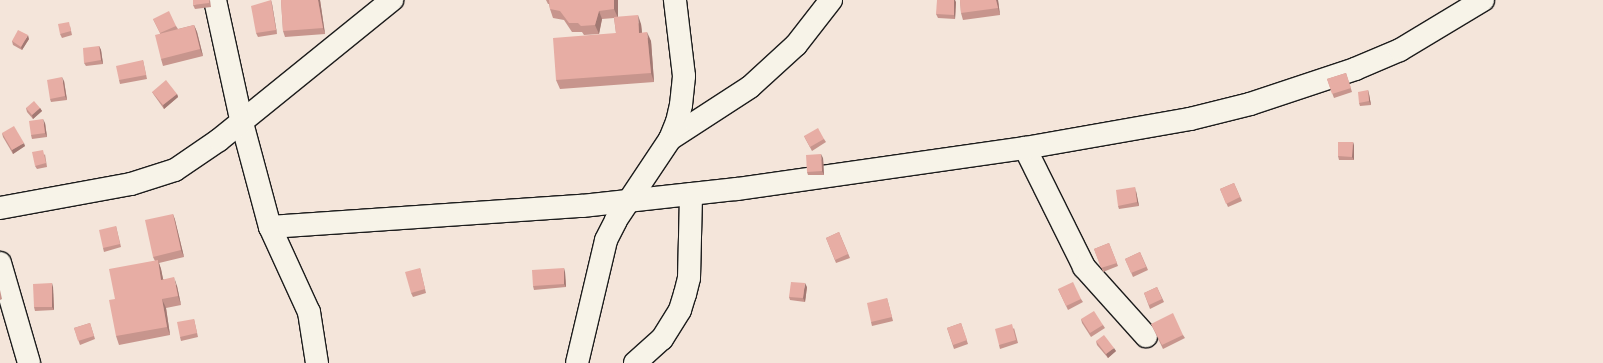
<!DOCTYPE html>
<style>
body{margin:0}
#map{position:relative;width:1603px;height:363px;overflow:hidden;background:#f4e5da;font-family:"Balsamiq Sans",sans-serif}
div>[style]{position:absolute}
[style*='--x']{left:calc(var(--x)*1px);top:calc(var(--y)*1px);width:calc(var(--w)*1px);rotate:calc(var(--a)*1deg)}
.roads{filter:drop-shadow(1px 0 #1c1c1c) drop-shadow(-1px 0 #1c1c1c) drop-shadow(0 1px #1c1c1c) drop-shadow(0 -1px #1c1c1c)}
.minor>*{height:22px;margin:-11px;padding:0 11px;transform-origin:11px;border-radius:11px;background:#f7f3e8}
.wall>*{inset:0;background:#c7958d}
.shaded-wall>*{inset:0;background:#a27973}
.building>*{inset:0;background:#e7ada4}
span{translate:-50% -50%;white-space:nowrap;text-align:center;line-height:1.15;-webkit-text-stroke:3px #f7f3e8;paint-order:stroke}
</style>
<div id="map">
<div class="roads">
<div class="minor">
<div style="--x:215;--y:0;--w:122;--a:77.7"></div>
<div style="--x:241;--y:119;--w:112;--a:75"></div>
<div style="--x:270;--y:227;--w:94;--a:65.4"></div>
<div style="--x:309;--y:312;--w:52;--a:81.1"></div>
<div style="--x:670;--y:139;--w:95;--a:-33"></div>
<div style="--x:750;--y:87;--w:62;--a:-42.4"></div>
<div style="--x:796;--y:45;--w:57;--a:-52.1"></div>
<div style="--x:1025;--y:148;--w:133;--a:63.6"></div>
<div style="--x:1084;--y:267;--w:93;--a:48.1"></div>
<div style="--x:0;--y:208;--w:133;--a:-10.4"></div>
<div style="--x:131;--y:184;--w:46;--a:-17.7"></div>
<div style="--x:175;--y:170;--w:53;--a:-34.3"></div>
<div style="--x:219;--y:140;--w:223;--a:-39"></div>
<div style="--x:270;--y:227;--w:313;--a:-3.9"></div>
<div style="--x:582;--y:206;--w:156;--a:-6.3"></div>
<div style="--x:737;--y:189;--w:291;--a:-8.1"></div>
<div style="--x:1025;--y:148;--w:168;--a:-10"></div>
<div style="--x:1190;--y:119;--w:62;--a:-14"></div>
<div style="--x:1250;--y:104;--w:111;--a:-18.4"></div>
<div style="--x:1355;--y:69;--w:49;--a:-22.9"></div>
<div style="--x:1400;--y:50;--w:97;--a:-31.1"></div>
<div style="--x:0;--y:263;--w:104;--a:73.8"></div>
<div style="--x:577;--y:363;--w:126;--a:-76.7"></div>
<div style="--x:606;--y:240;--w:22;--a:-63"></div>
<div style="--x:616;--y:220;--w:97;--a:-56.3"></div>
<div style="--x:670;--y:139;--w:18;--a:-68"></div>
<div style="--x:677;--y:122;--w:17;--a:-77"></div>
<div style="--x:681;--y:105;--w:29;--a:-84"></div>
<div style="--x:684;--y:76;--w:77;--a:-96.8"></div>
<div style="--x:635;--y:363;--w:36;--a:-42"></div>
<div style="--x:662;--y:339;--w:34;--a:-58"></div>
<div style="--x:680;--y:310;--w:17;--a:-73"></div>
<div style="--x:685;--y:294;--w:16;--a:-76"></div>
<div style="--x:689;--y:278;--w:84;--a:-88.6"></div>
</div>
</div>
<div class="wall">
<div style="clip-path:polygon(210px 0,211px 7px,195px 9px,193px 5px)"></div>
<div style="clip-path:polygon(271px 0,272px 4px,277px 34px,258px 37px,256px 33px)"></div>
<div style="clip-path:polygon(281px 0,320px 0,325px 34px,285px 37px,283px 31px)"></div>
<div style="clip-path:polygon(546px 0,618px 0,618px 17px,641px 24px,642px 33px,651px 41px,654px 82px,560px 89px,556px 80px,616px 33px,614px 18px,602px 19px,599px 34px,584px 35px,582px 32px,572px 32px,564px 20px,553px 18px,550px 9px,549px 4px,548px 4px)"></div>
<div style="clip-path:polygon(960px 0,998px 0,1000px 15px,963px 20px,961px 13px)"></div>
<div style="clip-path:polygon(956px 2px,955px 19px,938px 18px,936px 14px)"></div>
<div style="clip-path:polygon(153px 19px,176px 26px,178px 29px,194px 25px,197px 32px,203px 56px,163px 66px,161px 59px,160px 33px)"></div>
<div style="clip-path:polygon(70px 26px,72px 35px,62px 38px,60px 34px)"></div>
<div style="clip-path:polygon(29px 39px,22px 50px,13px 45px,12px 41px)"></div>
<div style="clip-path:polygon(99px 46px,101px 50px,103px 64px,86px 66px,84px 63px)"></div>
<div style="clip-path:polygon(143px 60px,147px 79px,120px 84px,119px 80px)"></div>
<div style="clip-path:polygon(1346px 73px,1352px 92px,1334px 98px,1327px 79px)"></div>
<div style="clip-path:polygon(64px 81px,67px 100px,51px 102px,50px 99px)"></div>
<div style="clip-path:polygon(1368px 90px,1369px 94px,1371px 105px,1360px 106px,1359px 103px)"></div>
<div style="clip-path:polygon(152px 92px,177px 94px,178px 97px,164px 109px,154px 95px)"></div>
<div style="clip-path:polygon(26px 108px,40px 108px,42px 111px,33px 119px,27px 112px)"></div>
<div style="clip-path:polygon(45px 123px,47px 137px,32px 139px,31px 135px)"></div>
<div style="clip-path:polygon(2px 133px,25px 146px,13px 154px,3px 137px)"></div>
<div style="clip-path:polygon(804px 136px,824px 139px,826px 142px,812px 151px,806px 140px)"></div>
<div style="clip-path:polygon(1353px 142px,1354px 146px,1354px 160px,1339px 160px,1338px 156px)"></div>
<div style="clip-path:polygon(45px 154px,47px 167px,37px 169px,35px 166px)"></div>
<div style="clip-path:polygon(823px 158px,824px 175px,808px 175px,807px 172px)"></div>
<div style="clip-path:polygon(1234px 183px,1242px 201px,1228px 207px,1220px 189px)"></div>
<div style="clip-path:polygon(1136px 191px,1139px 206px,1119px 209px,1118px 206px)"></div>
<div style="clip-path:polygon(173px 214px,175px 220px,184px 257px,159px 263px,161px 269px,163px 279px,177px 286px,181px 305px,166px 308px,170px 335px,119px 345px,116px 336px,115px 299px,155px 261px,153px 257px)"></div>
<div style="clip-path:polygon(116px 226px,121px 247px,104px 252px,103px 248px)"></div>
<div style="clip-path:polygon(839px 232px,850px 258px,836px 263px,826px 238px)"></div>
<div style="clip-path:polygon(1109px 243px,1118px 266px,1103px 272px,1094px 249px)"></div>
<div style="clip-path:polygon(1140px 252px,1148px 270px,1133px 277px,1125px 259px)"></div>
<div style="clip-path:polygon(420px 268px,426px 293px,413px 297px,411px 293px)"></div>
<div style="clip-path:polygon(565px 272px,566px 287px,534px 290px,533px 286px)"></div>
<div style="clip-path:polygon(53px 287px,54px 310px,35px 311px,34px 307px)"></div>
<div style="clip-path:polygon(807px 287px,805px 302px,790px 300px,789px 297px)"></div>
<div style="clip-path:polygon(1157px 287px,1164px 302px,1150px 309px,1144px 293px)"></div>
<div style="clip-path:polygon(1058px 289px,1081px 299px,1083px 302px,1068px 310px)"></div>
<div style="clip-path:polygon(0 290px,2px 299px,0 300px)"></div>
<div style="clip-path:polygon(887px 298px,893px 321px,872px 326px,871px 322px)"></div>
<div style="clip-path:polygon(194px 319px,198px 337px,181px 341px,180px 337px)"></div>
<div style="clip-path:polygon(1081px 319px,1103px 325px,1105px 328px,1091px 337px,1082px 323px)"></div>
<div style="clip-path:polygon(90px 323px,95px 339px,80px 345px,74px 328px)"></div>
<div style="clip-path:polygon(961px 323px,968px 344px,954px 349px,947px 328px)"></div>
<div style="clip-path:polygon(1151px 324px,1183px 335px,1185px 338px,1163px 349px)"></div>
<div style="clip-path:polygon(1014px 328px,1018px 343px,1000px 349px,999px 345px)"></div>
<div style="clip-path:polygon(1096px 341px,1116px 351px,1108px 358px,1097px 345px)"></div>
</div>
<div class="shaded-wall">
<div style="clip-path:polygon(271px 0,272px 4px,277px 34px,276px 30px)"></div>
<div style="clip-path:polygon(318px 0,320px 0,325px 34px,323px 28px)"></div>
<div style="clip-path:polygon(614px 0,618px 0,618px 18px,614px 9px)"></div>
<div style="clip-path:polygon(954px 0,955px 0,956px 2px,955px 19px,954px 15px)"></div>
<div style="clip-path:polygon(996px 0,998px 0,1000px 15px,998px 8px)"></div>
<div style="clip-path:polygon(599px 11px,602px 19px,599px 34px,595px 25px)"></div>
<div style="clip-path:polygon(638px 15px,641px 24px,643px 42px,639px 33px)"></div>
<div style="clip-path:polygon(194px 25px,197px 32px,203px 56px,200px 49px)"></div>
<div style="clip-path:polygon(647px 32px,651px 41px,654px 82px,651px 73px)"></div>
<div style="clip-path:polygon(28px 35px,29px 39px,22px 50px,21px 47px)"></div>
<div style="clip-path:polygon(99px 46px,101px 50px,103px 64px,101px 60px)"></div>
<div style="clip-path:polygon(62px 77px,64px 81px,67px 100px,65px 96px)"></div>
<div style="clip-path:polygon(1368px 90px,1369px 94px,1371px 105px,1369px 101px)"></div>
<div style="clip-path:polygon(177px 94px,178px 97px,164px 109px,163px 105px)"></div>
<div style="clip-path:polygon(40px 108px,42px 111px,33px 119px,32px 115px)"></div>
<div style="clip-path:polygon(43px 119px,45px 123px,47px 137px,45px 133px)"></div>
<div style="clip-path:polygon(1353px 142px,1354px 146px,1354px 160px,1352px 157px)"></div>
<div style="clip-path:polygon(24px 143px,25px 146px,13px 154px,12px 150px)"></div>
<div style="clip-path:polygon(821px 154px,823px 158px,824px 175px,822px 171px)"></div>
<div style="clip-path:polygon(1135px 187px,1136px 191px,1139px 206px,1137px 202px)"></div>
<div style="clip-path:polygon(173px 214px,175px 220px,184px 257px,181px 250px)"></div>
<div style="clip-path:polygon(158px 260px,161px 269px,165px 289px,161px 280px)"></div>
<div style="clip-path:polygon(564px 268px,565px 272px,566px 287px,564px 284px)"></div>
<div style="clip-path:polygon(174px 277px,177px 286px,181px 305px,178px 296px)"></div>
<div style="clip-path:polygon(52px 283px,53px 287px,54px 310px,52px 307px)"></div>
<div style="clip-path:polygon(805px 283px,807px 287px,805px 302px,803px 298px)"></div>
<div style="clip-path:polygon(162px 299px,166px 308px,170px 335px,167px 327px)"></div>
<div style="clip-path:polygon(1114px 348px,1116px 351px,1108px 358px,1106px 354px)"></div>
</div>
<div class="building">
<div style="clip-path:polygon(193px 0,209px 0,209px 3px,193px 5px)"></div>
<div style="clip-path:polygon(271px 0,276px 30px,256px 33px,251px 6px)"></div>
<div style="clip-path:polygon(281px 0,318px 0,323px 28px,283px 31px)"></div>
<div style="clip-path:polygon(549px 0,614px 0,614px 9px,599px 11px,595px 25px,581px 26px,578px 23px,569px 23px,560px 11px,550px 9px)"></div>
<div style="clip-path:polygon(937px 0,954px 0,954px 15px,936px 14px)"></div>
<div style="clip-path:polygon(960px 0,996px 0,998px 8px,961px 13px)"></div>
<div style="clip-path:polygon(169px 11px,176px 26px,160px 33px,153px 19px)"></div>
<div style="clip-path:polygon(638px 15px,639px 33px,647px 32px,651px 73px,556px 80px,553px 38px,616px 33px,614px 17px)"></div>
<div style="clip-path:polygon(69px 22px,71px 31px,60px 34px,58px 24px)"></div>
<div style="clip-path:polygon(194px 25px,200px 49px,161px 59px,155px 35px)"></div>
<div style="clip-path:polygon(18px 30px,28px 35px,21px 47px,12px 41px)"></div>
<div style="clip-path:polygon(99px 46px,101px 60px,84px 63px,83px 48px)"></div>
<div style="clip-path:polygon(143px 60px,146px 75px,119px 80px,116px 66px)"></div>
<div style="clip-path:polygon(1346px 73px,1351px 88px,1332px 94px,1327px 79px)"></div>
<div style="clip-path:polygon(62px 77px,65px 96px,50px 99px,47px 80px)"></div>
<div style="clip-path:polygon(166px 80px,177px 94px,163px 105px,152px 92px)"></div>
<div style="clip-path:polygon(1368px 90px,1369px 101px,1359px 103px,1358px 92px)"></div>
<div style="clip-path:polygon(34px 101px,40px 108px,32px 115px,26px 108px)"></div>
<div style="clip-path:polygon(43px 119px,45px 133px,31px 135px,29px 121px)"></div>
<div style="clip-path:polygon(14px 126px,24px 143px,12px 150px,2px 133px)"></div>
<div style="clip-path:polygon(818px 128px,824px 139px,810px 147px,804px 136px)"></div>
<div style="clip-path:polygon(1338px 142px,1353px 142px,1352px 157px,1338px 156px)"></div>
<div style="clip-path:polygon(43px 150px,46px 163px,35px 166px,32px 152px)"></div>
<div style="clip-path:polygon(821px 154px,822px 171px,807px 172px,806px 155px)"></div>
<div style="clip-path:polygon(1234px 183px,1240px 197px,1226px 204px,1220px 189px)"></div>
<div style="clip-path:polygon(1135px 187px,1137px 202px,1118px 206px,1116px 190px)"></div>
<div style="clip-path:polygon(173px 214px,181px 250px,153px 257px,145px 220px)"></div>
<div style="clip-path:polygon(116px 226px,120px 244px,103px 248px,99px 230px)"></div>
<div style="clip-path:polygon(839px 232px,848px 254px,835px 260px,826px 238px)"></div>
<div style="clip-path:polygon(1109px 243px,1117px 263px,1101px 268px,1094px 249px)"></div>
<div style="clip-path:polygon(1140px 252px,1146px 267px,1131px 273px,1125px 259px)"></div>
<div style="clip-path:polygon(158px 260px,161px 280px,174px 277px,178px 296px,162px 299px,167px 327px,116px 336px,109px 300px,115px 299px,109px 269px)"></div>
<div style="clip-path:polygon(420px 268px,425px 289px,411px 293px,405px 272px)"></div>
<div style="clip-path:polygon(564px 268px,564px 284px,533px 286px,532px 270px)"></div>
<div style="clip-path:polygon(791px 282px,805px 283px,803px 298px,789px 297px)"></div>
<div style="clip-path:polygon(1073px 282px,1081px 299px,1066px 306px,1058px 289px)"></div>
<div style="clip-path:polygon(52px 283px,52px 307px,34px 307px,33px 284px)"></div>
<div style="clip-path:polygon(1157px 287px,1162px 299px,1149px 305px,1144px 293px)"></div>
<div style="clip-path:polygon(887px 298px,892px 317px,871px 322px,867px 303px)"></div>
<div style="clip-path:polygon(1094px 311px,1103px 325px,1090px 333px,1081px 319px)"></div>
<div style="clip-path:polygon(1173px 313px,1183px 335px,1162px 345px,1151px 324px)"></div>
<div style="clip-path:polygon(194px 319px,197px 333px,180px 337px,177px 322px)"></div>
<div style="clip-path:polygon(90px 323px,94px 336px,78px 341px,74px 328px)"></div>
<div style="clip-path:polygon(961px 323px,967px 340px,953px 345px,947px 328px)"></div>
<div style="clip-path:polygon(1012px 324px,1016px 340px,999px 345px,995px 329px)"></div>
<div style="clip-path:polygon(1104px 335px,1114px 348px,1106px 354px,1096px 341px)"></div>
</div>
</div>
